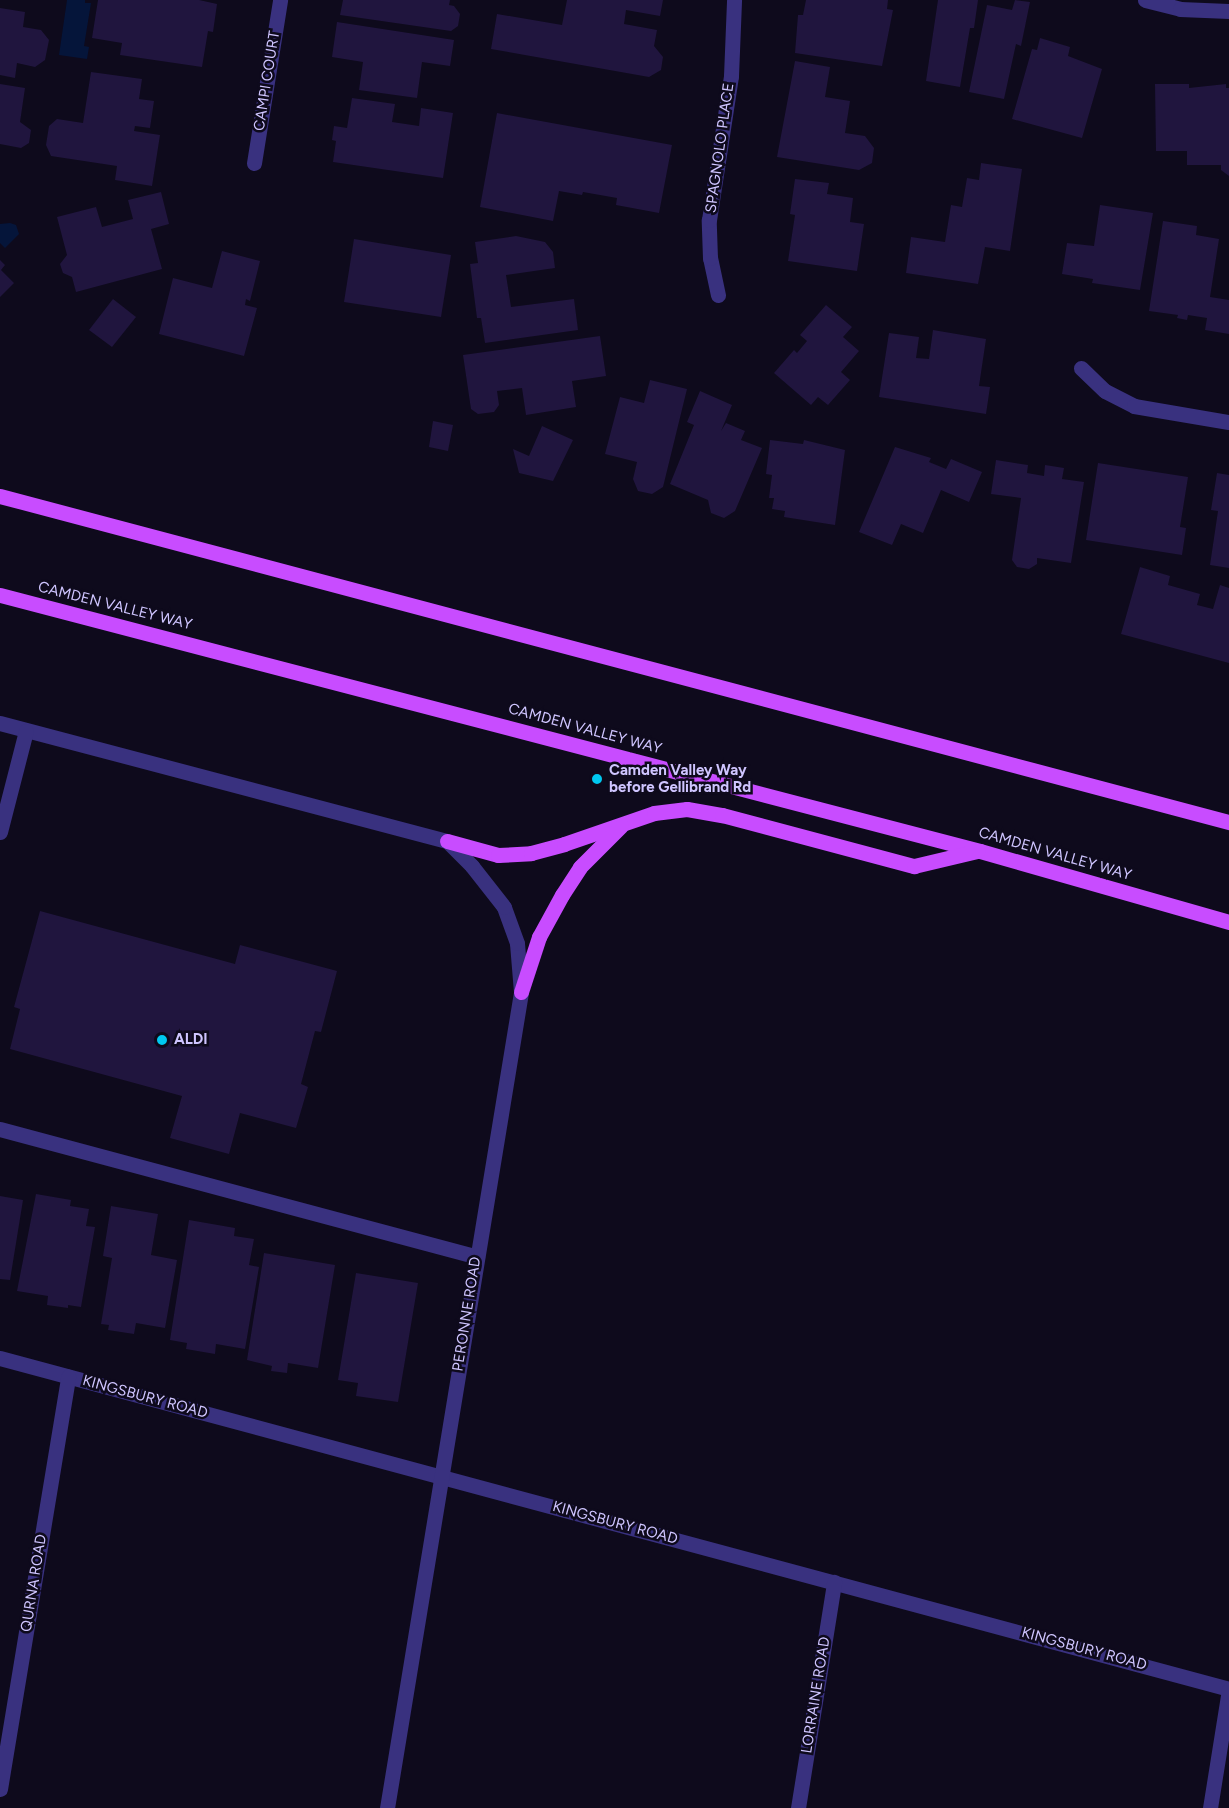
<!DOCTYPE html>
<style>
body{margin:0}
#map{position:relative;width:1229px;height:1808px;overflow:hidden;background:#0e0a1c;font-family:Figtree,sans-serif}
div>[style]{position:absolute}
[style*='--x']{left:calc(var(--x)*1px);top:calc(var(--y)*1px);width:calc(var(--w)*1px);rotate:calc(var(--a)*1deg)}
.water>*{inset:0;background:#05153a}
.building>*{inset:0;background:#20153e}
.service>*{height:15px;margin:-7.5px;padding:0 7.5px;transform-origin:7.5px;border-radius:7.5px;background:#39317f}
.minor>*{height:15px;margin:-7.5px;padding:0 7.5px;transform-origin:7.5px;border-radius:7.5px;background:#39317f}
.primary>*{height:15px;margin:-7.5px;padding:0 7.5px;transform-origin:7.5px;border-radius:7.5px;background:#c84cff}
.dots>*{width:16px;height:16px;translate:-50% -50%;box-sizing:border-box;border:3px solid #0e0a1c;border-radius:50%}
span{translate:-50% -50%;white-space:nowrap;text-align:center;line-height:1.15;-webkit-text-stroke:5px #0e0a1c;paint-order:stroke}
.street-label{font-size:15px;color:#cfc5ff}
.poi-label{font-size:15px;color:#cfc5ff;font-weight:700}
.left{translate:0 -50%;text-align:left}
</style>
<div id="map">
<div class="water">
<div style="clip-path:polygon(67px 0,85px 0,85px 3px,91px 3px,84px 46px,89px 47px,87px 59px,59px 55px)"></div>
<div style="clip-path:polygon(10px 223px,16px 225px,19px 234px,5px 248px,0 243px,0 224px)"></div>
</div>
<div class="building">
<div style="clip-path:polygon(98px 0,199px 0,217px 4px,213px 32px,208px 31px,202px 67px,120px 55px,122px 43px,92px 38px)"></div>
<div style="clip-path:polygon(343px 0,450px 0,449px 5px,454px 6px,460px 14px,458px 26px,451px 31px,340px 15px)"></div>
<div style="clip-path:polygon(567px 0,663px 0,660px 16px,626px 10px,624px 24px,657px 30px,654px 46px,663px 57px,661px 70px,649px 77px,491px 49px,497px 14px,562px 25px)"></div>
<div style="clip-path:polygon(806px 0,888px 0,887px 9px,893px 10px,882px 66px,795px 53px,798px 15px,803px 15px)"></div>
<div style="clip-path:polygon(938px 0,978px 0,974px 28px,970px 28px,960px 87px,926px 81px)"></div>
<div style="clip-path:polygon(1015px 0,1030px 2px,1021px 46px,1016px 44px,1004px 99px,969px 92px,987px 5px,1012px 10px)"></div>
<div style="clip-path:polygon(0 8px,25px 12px,23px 27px,41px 30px,49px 40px,45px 60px,35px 67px,17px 63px,15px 78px,0 75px)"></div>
<div style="clip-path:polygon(337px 22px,454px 40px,450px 66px,422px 62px,417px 98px,359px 90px,363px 62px,332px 57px)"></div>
<div style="clip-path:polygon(1040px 38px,1070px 47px,1068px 56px,1102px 69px,1082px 138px,1012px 119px,1032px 49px,1037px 50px)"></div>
<div style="clip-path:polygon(795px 61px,830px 67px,825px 97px,850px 101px,845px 133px,865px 136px,874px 148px,872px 163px,859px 170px,777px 157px)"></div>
<div style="clip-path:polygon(91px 72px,142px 79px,139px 99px,154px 101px,150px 128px,135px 126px,134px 131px,160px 135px,152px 186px,115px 180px,117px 166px,51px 156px,46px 145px,49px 126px,57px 119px,83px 123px)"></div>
<div style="clip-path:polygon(0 84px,25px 88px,20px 122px,31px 130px,29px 143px,21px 148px,0 144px)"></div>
<div style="clip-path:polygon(1155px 84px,1189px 84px,1189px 88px,1226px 84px,1226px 88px,1229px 88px,1229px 176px,1221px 170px,1221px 165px,1187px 165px,1187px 151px,1156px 151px)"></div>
<div style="clip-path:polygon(352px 98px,395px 104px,392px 122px,419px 126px,421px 108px,453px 113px,443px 178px,333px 162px,336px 141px,332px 140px,334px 126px,347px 128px)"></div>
<div style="clip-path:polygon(497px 113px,672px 145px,659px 213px,616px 205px,617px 198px,583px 192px,582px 195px,559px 191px,553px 221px,480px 207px)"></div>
<div style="clip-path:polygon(981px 163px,1022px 169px,1010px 251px,985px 247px,978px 284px,906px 273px,911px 237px,945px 242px,951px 205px,962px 207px,967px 178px,979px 180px)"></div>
<div style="clip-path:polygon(795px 179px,829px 183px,827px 194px,853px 198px,850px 222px,864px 224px,857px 271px,788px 261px,795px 215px,790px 214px)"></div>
<div style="clip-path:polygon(161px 192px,169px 224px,151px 229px,162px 269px,76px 292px,72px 277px,63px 273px,60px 264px,67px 255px,57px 217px,96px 207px,102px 227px,133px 219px,128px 200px)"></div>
<div style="clip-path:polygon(1100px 205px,1153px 213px,1140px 290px,1092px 283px,1093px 279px,1062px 274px,1067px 243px,1094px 246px)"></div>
<div style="clip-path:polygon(1163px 221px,1197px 226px,1196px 235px,1219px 239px,1210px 297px,1229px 300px,1229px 334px,1205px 330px,1207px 318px,1188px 315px,1187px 320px,1177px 318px,1178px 315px,1149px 311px)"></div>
<div style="clip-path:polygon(516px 236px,545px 242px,553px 252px,555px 268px,506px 275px,511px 307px,574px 299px,578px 330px,485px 343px,481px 318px,477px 318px,470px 264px,478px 263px,475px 242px)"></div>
<div style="clip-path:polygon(354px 239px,451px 255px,441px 317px,344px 302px)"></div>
<div style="clip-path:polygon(222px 251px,260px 261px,250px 301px,246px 299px,245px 305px,257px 308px,244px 356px,159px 334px,173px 278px,212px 288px)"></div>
<div style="clip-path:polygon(0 260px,5px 265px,1px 270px,14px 283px,0 297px)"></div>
<div style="clip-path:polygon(113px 299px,136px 317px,112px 347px,89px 330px)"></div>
<div style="clip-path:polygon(826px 305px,852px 327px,843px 337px,859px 351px,841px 372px,850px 380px,828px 405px,818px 397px,811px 405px,774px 373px,794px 350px,797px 353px,807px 341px,800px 335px)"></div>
<div style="clip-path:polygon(933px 330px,986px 339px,979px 386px,990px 387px,986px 414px,879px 397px,889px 333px,919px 337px,916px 358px,929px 359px)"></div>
<div style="clip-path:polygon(600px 336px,606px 376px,572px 381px,576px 407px,526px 415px,522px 388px,497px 391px,499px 405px,494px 412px,478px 414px,471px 409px,463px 355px)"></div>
<div style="clip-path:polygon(650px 380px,687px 389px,663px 487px,652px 494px,638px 491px,633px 479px,637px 462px,605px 454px,620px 397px,644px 403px)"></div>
<div style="clip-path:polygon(700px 391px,732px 405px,721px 431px,726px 423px,745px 431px,741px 440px,762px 448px,735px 511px,724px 518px,711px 513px,708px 500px,670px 484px,694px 425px,687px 422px)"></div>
<div style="clip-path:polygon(433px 421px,453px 425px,448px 451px,429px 447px)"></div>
<div style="clip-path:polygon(542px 426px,573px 440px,553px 481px,519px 473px,513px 449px,529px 456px)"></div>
<div style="clip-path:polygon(770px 440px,803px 444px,804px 440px,845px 450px,835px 525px,784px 517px,785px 511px,772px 509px,774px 498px,769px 498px,772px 475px,766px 474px)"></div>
<div style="clip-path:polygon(895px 447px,931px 458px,929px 462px,946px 469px,951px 459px,982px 472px,969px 502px,941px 490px,923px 533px,901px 524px,892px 545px,859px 532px)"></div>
<div style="clip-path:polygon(996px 460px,1028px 465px,1027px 473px,1044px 476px,1045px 465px,1064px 468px,1062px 479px,1084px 482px,1071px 563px,1037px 558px,1037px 564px,1029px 569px,1017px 567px,1012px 560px,1021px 498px,991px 494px)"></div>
<div style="clip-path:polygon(1098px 463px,1188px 477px,1180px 527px,1186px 528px,1182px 555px,1086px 540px)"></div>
<div style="clip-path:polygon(1217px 473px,1229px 475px,1229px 568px,1210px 565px,1218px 511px,1211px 510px)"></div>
<div style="clip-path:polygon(1140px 567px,1170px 576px,1168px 585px,1200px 594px,1197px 605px,1213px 609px,1220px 585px,1229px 588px,1229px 663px,1121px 634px)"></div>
<div style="clip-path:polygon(40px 911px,235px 964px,240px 945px,337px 971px,321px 1032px,315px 1031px,301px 1084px,308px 1087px,296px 1128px,240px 1113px,229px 1154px,170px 1138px,182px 1096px,10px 1049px,20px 1009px,14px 1007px)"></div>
<div style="clip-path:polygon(36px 1194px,71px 1200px,70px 1206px,89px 1209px,86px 1226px,95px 1227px,81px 1307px,68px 1305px,68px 1308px,47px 1305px,48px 1296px,17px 1291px)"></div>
<div style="clip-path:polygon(0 1196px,23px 1200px,10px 1280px,0 1279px)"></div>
<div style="clip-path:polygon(111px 1206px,158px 1214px,151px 1255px,177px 1260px,165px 1328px,136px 1323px,134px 1334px,108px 1330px,109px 1325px,101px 1324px,112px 1258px,103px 1256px)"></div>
<div style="clip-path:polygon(189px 1220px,235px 1228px,234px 1236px,254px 1239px,249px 1265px,259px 1267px,245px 1349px,216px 1344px,215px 1354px,186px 1349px,187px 1343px,170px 1340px)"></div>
<div style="clip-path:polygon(264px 1253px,335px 1265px,318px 1368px,288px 1363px,287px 1373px,271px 1371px,272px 1366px,247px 1360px)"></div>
<div style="clip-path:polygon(356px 1273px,418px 1283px,398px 1402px,356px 1396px,358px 1383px,338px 1380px)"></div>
</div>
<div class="service">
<div style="--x:0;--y:723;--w:462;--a:14.8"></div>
<div style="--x:0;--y:832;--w:104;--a:-75.6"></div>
<div style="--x:0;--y:1129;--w:494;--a:15"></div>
</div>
<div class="minor">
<div style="--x:1145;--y:0;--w:36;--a:14"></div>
<div style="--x:1180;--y:9;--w:49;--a:2.3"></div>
<div style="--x:254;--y:163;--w:165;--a:-80.9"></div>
<div style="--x:718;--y:295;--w:38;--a:-102"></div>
<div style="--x:710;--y:258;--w:38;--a:-92"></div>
<div style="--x:709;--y:220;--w:146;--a:-81.3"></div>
<div style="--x:731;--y:76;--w:76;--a:-87.7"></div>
<div style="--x:1081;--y:368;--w:33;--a:44"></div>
<div style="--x:1105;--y:391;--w:33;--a:27"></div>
<div style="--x:1134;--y:406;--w:96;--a:9.6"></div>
<div style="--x:0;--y:1358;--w:1273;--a:15.07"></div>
<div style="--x:0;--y:1789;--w:418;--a:-80.6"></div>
<div style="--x:387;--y:1808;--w:827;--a:-80.67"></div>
<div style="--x:521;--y:992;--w:49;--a:-94.7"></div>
<div style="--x:517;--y:943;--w:38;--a:-110"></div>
<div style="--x:504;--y:907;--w:52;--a:-128"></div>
<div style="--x:472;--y:866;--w:35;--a:-135"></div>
<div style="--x:798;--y:1808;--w:229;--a:-80.9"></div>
<div style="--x:1210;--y:1808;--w:120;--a:-80.9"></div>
</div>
<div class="primary">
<div style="--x:0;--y:496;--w:1272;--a:14.86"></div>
<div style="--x:0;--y:595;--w:1013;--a:14.64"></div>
<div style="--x:980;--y:851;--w:259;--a:15.9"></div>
<div style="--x:447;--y:841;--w:53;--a:15.4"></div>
<div style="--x:498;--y:855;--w:33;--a:-3"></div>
<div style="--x:531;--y:853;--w:34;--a:-15"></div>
<div style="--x:564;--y:844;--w:95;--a:-19"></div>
<div style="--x:654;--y:813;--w:33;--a:-7"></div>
<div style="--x:687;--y:809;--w:36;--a:10"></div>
<div style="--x:722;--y:815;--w:199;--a:14.9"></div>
<div style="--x:914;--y:866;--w:65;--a:-13.4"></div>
<div style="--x:521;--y:992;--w:58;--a:-71.9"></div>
<div style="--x:539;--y:937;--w:48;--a:-61.3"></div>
<div style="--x:562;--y:895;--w:33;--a:-57"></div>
<div style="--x:580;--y:867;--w:58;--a:-45"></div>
</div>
<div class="dots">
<div style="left:597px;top:779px;background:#00c8f0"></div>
<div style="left:162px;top:1040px;background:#00c8f0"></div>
</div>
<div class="street-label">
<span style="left:267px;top:81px;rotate:-81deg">CAMPI COURT</span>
<span style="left:720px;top:148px;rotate:-82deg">SPAGNOLO PLACE</span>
<span style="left:115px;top:606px;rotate:14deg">CAMDEN VALLEY WAY</span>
<span style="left:585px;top:729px;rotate:15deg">CAMDEN VALLEY WAY</span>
<span style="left:1055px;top:854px;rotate:16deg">CAMDEN VALLEY WAY</span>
<span style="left:467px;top:1314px;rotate:-81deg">PERONNE ROAD</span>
<span style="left:145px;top:1397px;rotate:15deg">KINGSBURY ROAD</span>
<span style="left:615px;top:1523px;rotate:15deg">KINGSBURY ROAD</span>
<span style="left:34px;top:1583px;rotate:-81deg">QURNA ROAD</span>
<span style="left:1084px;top:1649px;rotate:15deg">KINGSBURY ROAD</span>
<span style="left:816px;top:1695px;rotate:-81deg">LORRAINE ROAD</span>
</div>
<div class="poi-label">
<span class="left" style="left:609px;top:779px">Camden Valley Way<br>before Gellibrand Rd</span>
<span class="left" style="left:174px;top:1040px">ALDI</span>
</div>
</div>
